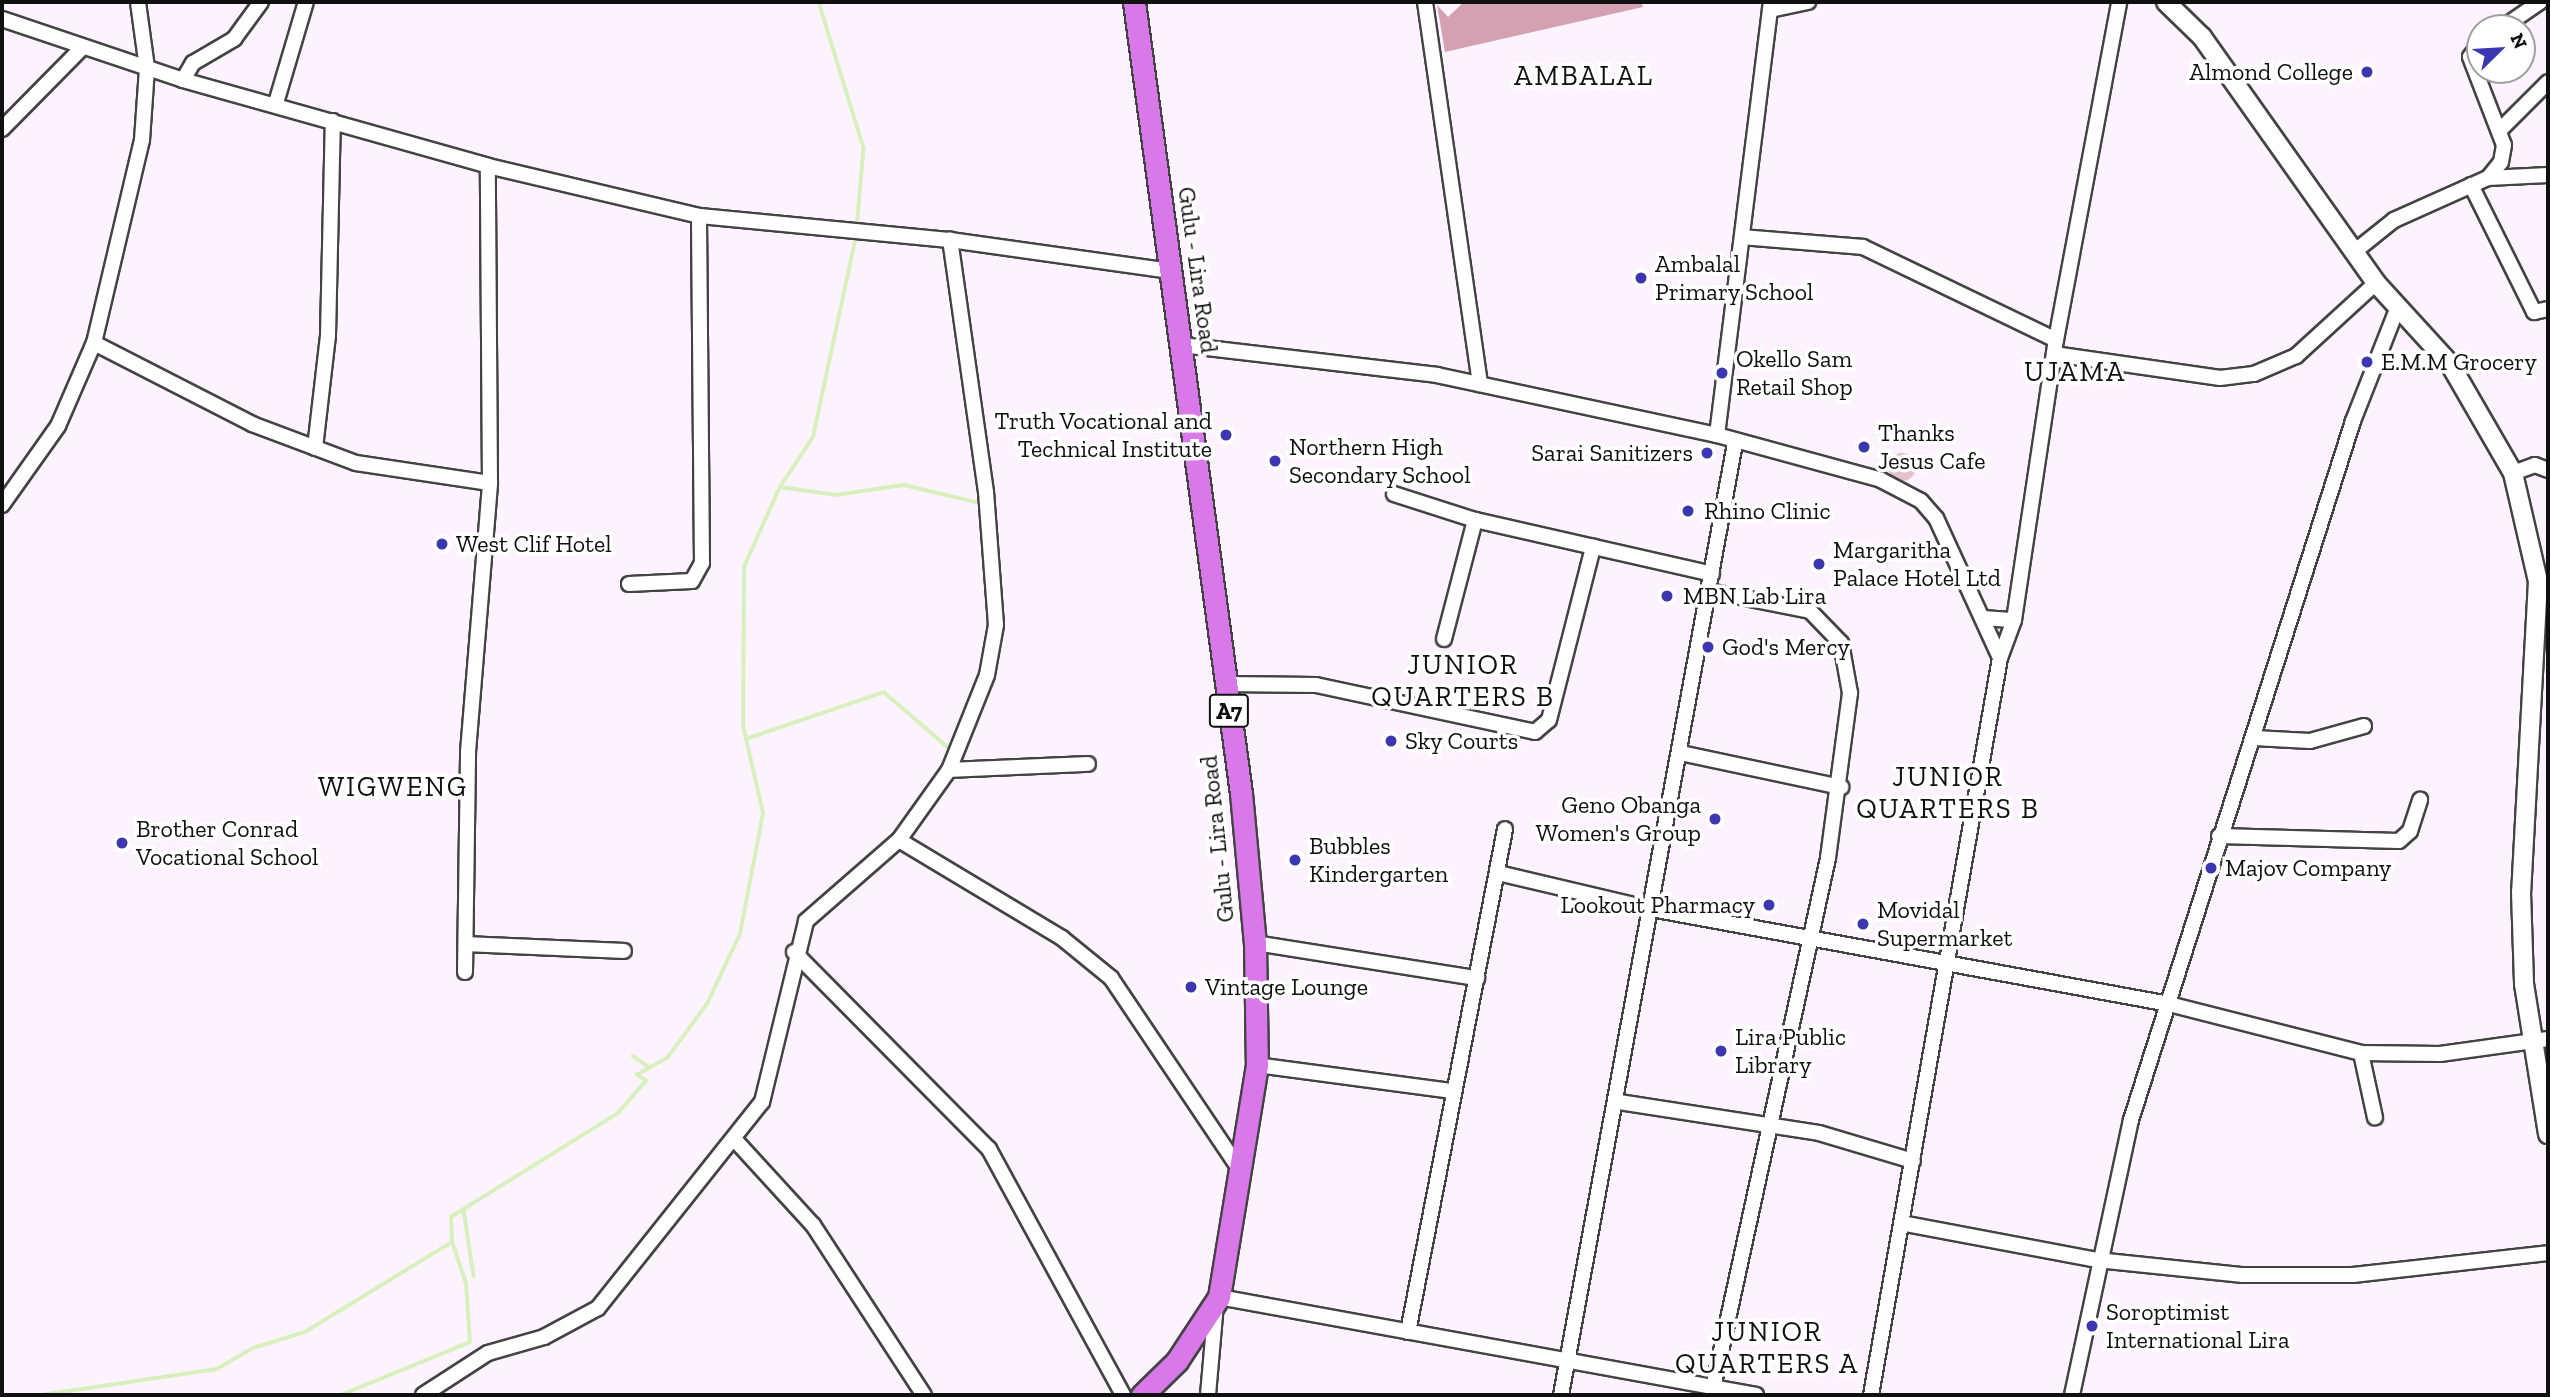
<!DOCTYPE html>
<style>
body{margin:0}
#map{position:relative;width:2550px;height:1397px;overflow:hidden;background:#fdf3fe;font-family:"Zilla Slab",serif}
div>[style]{position:absolute}
[style*='--x']{left:calc(var(--x)*1px);top:calc(var(--y)*1px);width:calc(var(--w)*1px);rotate:calc(var(--a)*1deg)}
.green>*{inset:0;background:#e5c0cf}
.round{border-radius:50%}
.forest>*{inset:0;background:#d4a1b3}
.stream>*{height:3.5px;margin:-1.75px;padding:0 1.75px;transform-origin:1.75px;border-radius:1.75px;background:#d8f0bd}
.roads{filter:drop-shadow(2px 0 #434343) drop-shadow(-2px 0 #434343) drop-shadow(0 2px #434343) drop-shadow(0 -2px #434343)}
.minor>*{height:14px;margin:-7px;padding:0 7px;transform-origin:7px;border-radius:7px;background:#fff}
.tertiary>*{height:18px;margin:-9px;padding:0 9px;transform-origin:9px;border-radius:9px;background:#fff}
.primary>*{height:21px;margin:-10.5px;padding:0 10.5px;transform-origin:10.5px;border-radius:10.5px;background:#d978e9}
.dots>*{width:19px;height:19px;translate:-50% -50%;box-sizing:border-box;border:4px solid #fff;border-radius:50%}
span{translate:-50% -50%;white-space:nowrap;text-align:center;line-height:1.15;-webkit-text-stroke:7px #fff;paint-order:stroke}
.shield-label span{padding:2px 5px;background:#fff;border:2px solid;border-radius:5px;-webkit-text-stroke-width:0}
.shield-label{font-size:23px;color:#101010;font-weight:700}
.poi-label{font-size:24px;color:#101010}
.right{translate:-100% -50%;text-align:right}
.left{translate:0 -50%;text-align:left}
.street-label{font-size:24px;color:#101010}
.quarter-label{font-size:28px;color:#101010;letter-spacing:2px}
.frame{position:absolute;inset:0;border:4px solid #101010;pointer-events:none}
.north{position:absolute;left:2466px;top:14px;width:70px;height:70px;box-sizing:border-box;background:#fff;border:2px solid #9f9f9f;border-radius:50%;rotate:66deg;font-size:19px;font-weight:700;line-height:28px;text-align:center;color:#101010}
.north::after{content:'';display:block;margin:auto;width:24px;height:32px;background:#3d36b1;clip-path:polygon(50% 0,100% 100%,50% 72%,0 100%)}
</style>
<div id="map">
<div class="green">
<div class="round" style="left:1888px;top:453px;width:28px;height:28px"></div>
</div>
<div class="forest">
<div style="clip-path:polygon(1464px 2px,1641px 2px,1643px 7px,1445px 52px,1437px 5px,1448px 17px)"></div>
</div>
<div class="stream">
<div style="--x:819;--y:2;--w:153;--a:72.9"></div>
<div style="--x:864;--y:148;--w:81;--a:94.9"></div>
<div style="--x:780;--y:487;--w:57;--a:8.1"></div>
<div style="--x:836;--y:495;--w:69;--a:-8.4"></div>
<div style="--x:904;--y:485;--w:74;--a:13.3"></div>
<div style="--x:746;--y:739;--w:146;--a:-18.8"></div>
<div style="--x:884;--y:692;--w:87;--a:40.8"></div>
<div style="--x:633;--y:1056;--w:19;--a:35"></div>
<div style="--x:464;--y:1210;--w:67;--a:81.4"></div>
<div style="--x:41;--y:1395;--w:178;--a:-8.4"></div>
<div style="--x:217;--y:1369;--w:42;--a:-30.3"></div>
<div style="--x:253;--y:1348;--w:54;--a:-17.1"></div>
<div style="--x:305;--y:1332;--w:172;--a:-31.5"></div>
<div style="--x:452;--y:1242;--w:25;--a:-92"></div>
<div style="--x:451;--y:1217;--w:197;--a:-31.9"></div>
<div style="--x:618;--y:1113;--w:43;--a:-48.8"></div>
<div style="--x:646;--y:1081;--w:11;--a:-146"></div>
<div style="--x:637;--y:1075;--w:36;--a:-30"></div>
<div style="--x:668;--y:1057;--w:66;--a:-53.7"></div>
<div style="--x:707;--y:1004;--w:77;--a:-64.8"></div>
<div style="--x:740;--y:934;--w:123;--a:-79.2"></div>
<div style="--x:763;--y:813;--w:89;--a:-102.9"></div>
<div style="--x:743;--y:726;--w:159;--a:-89.6"></div>
<div style="--x:744;--y:567;--w:88;--a:-65.8"></div>
<div style="--x:780;--y:487;--w:60;--a:-56.6"></div>
<div style="--x:813;--y:437;--w:206;--a:-77.9"></div>
<div style="--x:341;--y:1395;--w:139;--a:-22.3"></div>
<div style="--x:470;--y:1342;--w:58;--a:-93.9"></div>
<div style="--x:466;--y:1284;--w:44;--a:-108.4"></div>
</div>
<div class="roads">
<div class="minor">
<div style="--x:1425;--y:2;--w:386;--a:81.8"></div>
<div style="--x:1770;--y:10;--w:39;--a:-12"></div>
<div style="--x:2;--y:19;--w:191;--a:18.6"></div>
<div style="--x:183;--y:80;--w:317;--a:15.7"></div>
<div style="--x:488;--y:166;--w:217;--a:13.3"></div>
<div style="--x:699;--y:216;--w:252;--a:5.5"></div>
<div style="--x:950;--y:240;--w:223;--a:8"></div>
<div style="--x:2502;--y:28;--w:46;--a:-34.4"></div>
<div style="--x:2480;--y:44;--w:16;--a:128"></div>
<div style="--x:2470;--y:57;--w:94;--a:68.9"></div>
<div style="--x:2504;--y:145;--w:17;--a:100"></div>
<div style="--x:2501;--y:162;--w:21;--a:129"></div>
<div style="--x:183;--y:80;--w:20;--a:-60"></div>
<div style="--x:193;--y:63;--w:48;--a:-30.3"></div>
<div style="--x:234;--y:39;--w:46;--a:-53.9"></div>
<div style="--x:276;--y:103;--w:105;--a:-73.5"></div>
<div style="--x:2;--y:129;--w:112;--a:-45.4"></div>
<div style="--x:2501;--y:129;--w:66;--a:-45"></div>
<div style="--x:2471;--y:185;--w:142;--a:63.6"></div>
<div style="--x:2534;--y:312;--w:14;--a:-12"></div>
<div style="--x:1742;--y:237;--w:121;--a:4.7"></div>
<div style="--x:1863;--y:247;--w:214;--a:25.7"></div>
<div style="--x:2354;--y:252;--w:51;--a:-38.7"></div>
<div style="--x:2394;--y:220;--w:103;--a:-24.1"></div>
<div style="--x:2488;--y:178;--w:60;--a:-2.9"></div>
<div style="--x:94;--y:343;--w:178;--a:27.1"></div>
<div style="--x:252;--y:424;--w:111;--a:20.6"></div>
<div style="--x:356;--y:463;--w:135;--a:8.5"></div>
<div style="--x:1182;--y:345;--w:257;--a:6.7"></div>
<div style="--x:1437;--y:375;--w:286;--a:12.1"></div>
<div style="--x:1717;--y:435;--w:170;--a:15.3"></div>
<div style="--x:1881;--y:480;--w:45;--a:27.7"></div>
<div style="--x:1921;--y:501;--w:23;--a:49"></div>
<div style="--x:1936;--y:518;--w:154;--a:65.4"></div>
<div style="--x:2054;--y:354;--w:168;--a:8.2"></div>
<div style="--x:2220;--y:378;--w:34;--a:-7"></div>
<div style="--x:2254;--y:374;--w:46;--a:-23.2"></div>
<div style="--x:2296;--y:356;--w:108;--a:-42.4"></div>
<div style="--x:1717;--y:435;--w:436;--a:-82.9"></div>
<div style="--x:315;--y:448;--w:114;--a:-83.4"></div>
<div style="--x:328;--y:335;--w:214;--a:-88.7"></div>
<div style="--x:2513;--y:473;--w:23;--a:-20"></div>
<div style="--x:2535;--y:465;--w:14;--a:21"></div>
<div style="--x:1394;--y:494;--w:85;--a:17.8"></div>
<div style="--x:1475;--y:520;--w:243;--a:12.8"></div>
<div style="--x:2;--y:505;--w:97;--a:-54.7"></div>
<div style="--x:58;--y:426;--w:90;--a:-66.6"></div>
<div style="--x:94;--y:343;--w:209;--a:-76.7"></div>
<div style="--x:142;--y:140;--w:72;--a:-86"></div>
<div style="--x:147;--y:68;--w:67;--a:-97.8"></div>
<div style="--x:629;--y:584;--w:63;--a:-2.7"></div>
<div style="--x:692;--y:581;--w:21;--a:-61"></div>
<div style="--x:702;--y:563;--w:347;--a:-90.5"></div>
<div style="--x:1709;--y:591;--w:103;--a:11.2"></div>
<div style="--x:1810;--y:611;--w:45;--a:45.9"></div>
<div style="--x:1841;--y:643;--w:51;--a:79.8"></div>
<div style="--x:1850;--y:693;--w:166;--a:97.6"></div>
<div style="--x:1828;--y:858;--w:542;--a:102.24"></div>
<div style="--x:1983;--y:618;--w:31;--a:4"></div>
<div style="--x:1444;--y:639;--w:123;--a:-75.4"></div>
<div style="--x:1224;--y:684;--w:92;--a:0.6"></div>
<div style="--x:1316;--y:685;--w:224;--a:12.1"></div>
<div style="--x:1535;--y:732;--w:18;--a:-41"></div>
<div style="--x:1549;--y:720;--w:179;--a:-75.7"></div>
<div style="--x:2254;--y:738;--w:56;--a:3.1"></div>
<div style="--x:2310;--y:741;--w:56;--a:-15.5"></div>
<div style="--x:1681;--y:753;--w:164;--a:12"></div>
<div style="--x:949;--y:770;--w:139;--a:-2.5"></div>
<div style="--x:2219;--y:836;--w:180;--a:1.6"></div>
<div style="--x:2399;--y:841;--w:15;--a:-42"></div>
<div style="--x:2410;--y:831;--w:33;--a:-72"></div>
<div style="--x:899;--y:840;--w:190;--a:31"></div>
<div style="--x:1062;--y:938;--w:63;--a:39.2"></div>
<div style="--x:1111;--y:978;--w:235;--a:56.1"></div>
<div style="--x:1498;--y:873;--w:157;--a:13.2"></div>
<div style="--x:1651;--y:909;--w:527;--a:10.39"></div>
<div style="--x:2169;--y:1004;--w:198;--a:14.3"></div>
<div style="--x:2361;--y:1053;--w:79;--a:0.7"></div>
<div style="--x:2440;--y:1054;--w:109;--a:-7.9"></div>
<div style="--x:1255;--y:943;--w:225;--a:9"></div>
<div style="--x:466;--y:944;--w:158;--a:2.5"></div>
<div style="--x:794;--y:952;--w:277;--a:45.3"></div>
<div style="--x:989;--y:1149;--w:280;--a:61.4"></div>
<div style="--x:465;--y:972;--w:220;--a:-89.2"></div>
<div style="--x:468;--y:752;--w:270;--a:-85.3"></div>
<div style="--x:490;--y:483;--w:317;--a:-90.4"></div>
<div style="--x:2361;--y:1053;--w:66;--a:77.8"></div>
<div style="--x:1257;--y:1065;--w:198;--a:7.6"></div>
<div style="--x:1619;--y:1102;--w:202;--a:8.8"></div>
<div style="--x:1819;--y:1133;--w:98;--a:16.6"></div>
<div style="--x:735;--y:1140;--w:115;--a:47.5"></div>
<div style="--x:813;--y:1225;--w:203;--a:56.9"></div>
<div style="--x:1901;--y:1223;--w:199;--a:10.7"></div>
<div style="--x:2097;--y:1260;--w:147;--a:5.9"></div>
<div style="--x:2243;--y:1275;--w:110;--a:0"></div>
<div style="--x:2353;--y:1275;--w:196;--a:-6.4"></div>
<div style="--x:1219;--y:1297;--w:546;--a:10.34"></div>
<div style="--x:1408;--y:1332;--w:512;--a:-79.08"></div>
<div style="--x:423;--y:1395;--w:77;--a:-32.9"></div>
<div style="--x:488;--y:1353;--w:58;--a:-15.9"></div>
<div style="--x:544;--y:1337;--w:61;--a:-28.2"></div>
<div style="--x:598;--y:1308;--w:263;--a:-51.5"></div>
<div style="--x:762;--y:1102;--w:186;--a:-76.3"></div>
<div style="--x:806;--y:921;--w:123;--a:-41.1"></div>
<div style="--x:899;--y:840;--w:86;--a:-54.5"></div>
<div style="--x:949;--y:770;--w:102;--a:-68.2"></div>
<div style="--x:987;--y:675;--w:51;--a:-79.8"></div>
<div style="--x:996;--y:625;--w:133;--a:-94.3"></div>
<div style="--x:986;--y:492;--w:255;--a:-98.1"></div>
<div style="--x:1208;--y:1395;--w:92;--a:-85"></div>
<div style="--x:1561;--y:1395;--w:968;--a:-79.64"></div>
<div style="--x:1871;--y:1395;--w:748;--a:-80.07"></div>
<div style="--x:2000;--y:658;--w:40;--a:-69.8"></div>
<div style="--x:2014;--y:620;--w:283;--a:-81.5"></div>
<div style="--x:2056;--y:340;--w:344;--a:-79.4"></div>
<div style="--x:2072;--y:1395;--w:281;--a:-77.9"></div>
<div style="--x:2131;--y:1120;--w:733;--a:-72.38"></div>
<div style="--x:2353;--y:421;--w:123;--a:-68.5"></div>
</div>
<div class="tertiary">
<div style="--x:2166;--y:2;--w:50;--a:44.2"></div>
<div style="--x:2202;--y:37;--w:301;--a:54.7"></div>
<div style="--x:2376;--y:283;--w:110;--a:47.6"></div>
<div style="--x:2450;--y:364;--w:126;--a:60"></div>
<div style="--x:2513;--y:473;--w:111;--a:77"></div>
<div style="--x:2538;--y:581;--w:311;--a:93.1"></div>
<div style="--x:2521;--y:892;--w:92;--a:88.1"></div>
<div style="--x:2524;--y:984;--w:152;--a:80.9"></div>
</div>
<div class="primary">
<div style="--x:1134;--y:2;--w:798;--a:82.3"></div>
<div style="--x:1241;--y:793;--w:151;--a:84.7"></div>
<div style="--x:1255;--y:943;--w:122;--a:89.1"></div>
<div style="--x:1257;--y:1065;--w:235;--a:99.3"></div>
<div style="--x:1219;--y:1297;--w:77;--a:123.3"></div>
<div style="--x:1177;--y:1361;--w:49;--a:135.8"></div>
</div>
</div>
<div class="dots">
<div style="left:2367px;top:72px;background:#3d36b1"></div>
<div style="left:1641px;top:278px;background:#3d36b1"></div>
<div style="left:2367px;top:362px;background:#3d36b1"></div>
<div style="left:1722px;top:373px;background:#3d36b1"></div>
<div style="left:1226px;top:435px;background:#3d36b1"></div>
<div style="left:1864px;top:447px;background:#3d36b1"></div>
<div style="left:1707px;top:453px;background:#3d36b1"></div>
<div style="left:1275px;top:461px;background:#3d36b1"></div>
<div style="left:1688px;top:511px;background:#3d36b1"></div>
<div style="left:442px;top:544px;background:#3d36b1"></div>
<div style="left:1819px;top:564px;background:#3d36b1"></div>
<div style="left:1667px;top:596px;background:#3d36b1"></div>
<div style="left:1708px;top:647px;background:#3d36b1"></div>
<div style="left:1391px;top:741px;background:#3d36b1"></div>
<div style="left:1715px;top:819px;background:#3d36b1"></div>
<div style="left:122px;top:843px;background:#3d36b1"></div>
<div style="left:1295px;top:860px;background:#3d36b1"></div>
<div style="left:2211px;top:868px;background:#3d36b1"></div>
<div style="left:1769px;top:905px;background:#3d36b1"></div>
<div style="left:1863px;top:924px;background:#3d36b1"></div>
<div style="left:1191px;top:987px;background:#3d36b1"></div>
<div style="left:1721px;top:1051px;background:#3d36b1"></div>
<div style="left:2092px;top:1326px;background:#3d36b1"></div>
</div>
<div class="shield-label">
<span style="left:1229px;top:711px">A7</span>
</div>
<div class="poi-label">
<span class="right" style="left:2353px;top:72px">Almond College</span>
<span class="left" style="left:1655px;top:278px">Ambalal<br>Primary School</span>
<span class="left" style="left:1736px;top:373px">Okello Sam<br>Retail Shop</span>
<span class="left" style="left:2381px;top:362px">E.M.M Grocery</span>
<span class="right" style="left:1212px;top:435px">Truth Vocational and<br>Technical Institute</span>
<span class="left" style="left:1878px;top:447px">Thanks<br>Jesus Cafe</span>
<span class="left" style="left:1289px;top:461px">Northern High<br>Secondary School</span>
<span class="right" style="left:1693px;top:453px">Sarai Sanitizers</span>
<span class="left" style="left:1704px;top:511px">Rhino Clinic</span>
<span class="left" style="left:456px;top:544px">West Clif Hotel</span>
<span class="left" style="left:1833px;top:564px">Margaritha<br>Palace Hotel Ltd</span>
<span class="left" style="left:1683px;top:596px">MBN Lab Lira</span>
<span class="left" style="left:1722px;top:647px">God's Mercy</span>
<span class="left" style="left:1405px;top:741px">Sky Courts</span>
<span class="right" style="left:1701px;top:819px">Geno Obanga<br>Women's Group</span>
<span class="left" style="left:136px;top:843px">Brother Conrad<br>Vocational School</span>
<span class="left" style="left:1309px;top:860px">Bubbles<br>Kindergarten</span>
<span class="left" style="left:2225px;top:868px">Majov Company</span>
<span class="right" style="left:1755px;top:905px">Lookout Pharmacy</span>
<span class="left" style="left:1877px;top:924px">Movidal<br>Supermarket</span>
<span class="left" style="left:1205px;top:987px">Vintage Lounge</span>
<span class="left" style="left:1735px;top:1051px">Lira Public<br>Library</span>
<span class="left" style="left:2106px;top:1326px">Soroptimist<br>International Lira</span>
</div>
<div class="street-label">
<span style="left:1198px;top:270px;rotate:82deg">Gulu - Lira Road</span>
<span style="left:1217px;top:839px;rotate:-96deg">Gulu - Lira Road</span>
</div>
<div class="quarter-label">
<span style="left:1584px;top:76px">AMBALAL</span>
<span style="left:2075px;top:372px">UJAMA</span>
<span style="left:1463px;top:681px">JUNIOR<br>QUARTERS B</span>
<span style="left:1948px;top:793px">JUNIOR<br>QUARTERS B</span>
<span style="left:393px;top:787px">WIGWENG</span>
<span style="left:1767px;top:1348px">JUNIOR<br>QUARTERS A</span>
</div>
<div class="frame"></div>
<div class="north">N</div>
</div>
